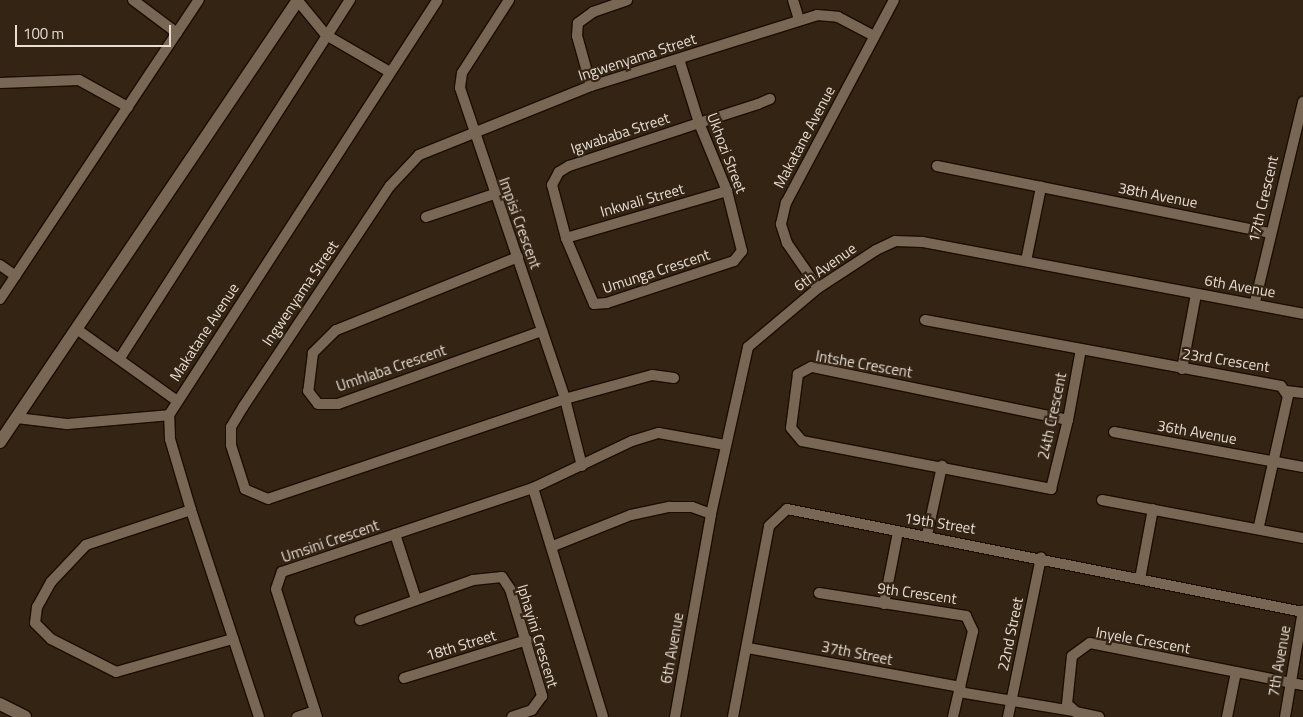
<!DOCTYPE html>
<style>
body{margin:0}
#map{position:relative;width:1303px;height:717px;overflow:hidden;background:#332414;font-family:"Titillium Web",sans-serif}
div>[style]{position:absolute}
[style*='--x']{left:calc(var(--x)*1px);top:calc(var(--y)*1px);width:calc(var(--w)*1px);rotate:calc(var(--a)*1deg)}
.roads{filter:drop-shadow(1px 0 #1a0d01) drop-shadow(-1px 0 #1a0d01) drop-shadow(0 1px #1a0d01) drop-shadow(0 -1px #1a0d01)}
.street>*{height:10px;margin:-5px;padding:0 5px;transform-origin:5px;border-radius:5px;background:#796756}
.secondary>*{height:12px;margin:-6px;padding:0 6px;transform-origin:6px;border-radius:6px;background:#796756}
span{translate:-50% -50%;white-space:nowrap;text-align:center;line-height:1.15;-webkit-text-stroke:4.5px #332414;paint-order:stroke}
.street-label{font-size:15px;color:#e7ddd3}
.scale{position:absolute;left:15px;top:25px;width:156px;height:22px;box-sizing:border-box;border:2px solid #e7ddd3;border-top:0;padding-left:6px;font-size:15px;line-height:18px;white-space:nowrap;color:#e7ddd3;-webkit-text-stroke:4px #332414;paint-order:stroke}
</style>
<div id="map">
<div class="roads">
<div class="street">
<div style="--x:133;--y:0;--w:55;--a:36.9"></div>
<div style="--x:509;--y:0;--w:87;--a:122.8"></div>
<div style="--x:462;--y:73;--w:15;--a:98"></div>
<div style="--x:460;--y:88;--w:328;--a:71.3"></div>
<div style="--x:565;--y:399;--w:69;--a:75.8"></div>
<div style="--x:793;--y:0;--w:21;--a:73"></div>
<div style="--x:298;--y:1;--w:44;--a:50.5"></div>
<div style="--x:326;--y:35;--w:72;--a:30.1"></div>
<div style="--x:679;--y:59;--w:67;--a:72.6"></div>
<div style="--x:699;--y:123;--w:74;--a:67.6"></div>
<div style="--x:727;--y:191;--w:62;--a:76"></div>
<div style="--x:742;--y:251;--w:13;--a:129"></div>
<div style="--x:734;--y:261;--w:134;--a:161.7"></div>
<div style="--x:607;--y:303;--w:13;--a:176"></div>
<div style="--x:594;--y:304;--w:72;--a:-113"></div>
<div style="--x:566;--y:238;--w:55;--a:-104.8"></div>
<div style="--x:552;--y:185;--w:15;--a:-62"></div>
<div style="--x:559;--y:172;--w:12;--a:-31"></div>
<div style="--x:569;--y:166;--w:137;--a:-18.3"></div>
<div style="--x:699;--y:123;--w:62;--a:-17.9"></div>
<div style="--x:758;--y:104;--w:13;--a:-23"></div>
<div style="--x:0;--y:83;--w:79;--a:-2.2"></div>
<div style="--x:79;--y:80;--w:56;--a:28.9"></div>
<div style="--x:591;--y:86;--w:52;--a:-105.6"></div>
<div style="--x:577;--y:36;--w:13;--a:-86"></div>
<div style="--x:578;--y:23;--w:19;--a:-36"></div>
<div style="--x:593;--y:12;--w:36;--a:-19"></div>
<div style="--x:937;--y:166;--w:340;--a:11.4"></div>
<div style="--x:426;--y:217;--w:72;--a:-18.7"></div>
<div style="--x:566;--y:238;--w:168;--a:-16.3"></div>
<div style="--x:518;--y:257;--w:196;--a:158.1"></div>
<div style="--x:336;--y:330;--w:33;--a:135"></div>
<div style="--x:313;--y:353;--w:38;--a:97"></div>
<div style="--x:308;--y:391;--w:16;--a:52"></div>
<div style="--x:318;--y:404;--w:20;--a:0"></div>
<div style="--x:338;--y:404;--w:217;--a:-19.7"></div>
<div style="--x:1026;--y:261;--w:76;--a:-78.5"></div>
<div style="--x:0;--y:265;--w:19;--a:35"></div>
<div style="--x:818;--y:288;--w:55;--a:-124.6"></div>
<div style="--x:787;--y:243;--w:20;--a:-108"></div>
<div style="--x:781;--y:224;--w:22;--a:-77"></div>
<div style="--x:786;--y:203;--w:230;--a:-62"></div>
<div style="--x:0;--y:299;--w:359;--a:-56.4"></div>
<div style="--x:1255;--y:302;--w:206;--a:-76.5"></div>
<div style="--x:925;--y:320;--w:362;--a:10.5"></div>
<div style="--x:1281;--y:386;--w:12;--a:55"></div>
<div style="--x:1288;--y:396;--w:133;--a:102.6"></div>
<div style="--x:78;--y:330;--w:122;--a:35.6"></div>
<div style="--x:120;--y:358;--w:426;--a:-57.3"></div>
<div style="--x:1182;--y:369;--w:76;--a:-79.4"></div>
<div style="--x:674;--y:378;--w:22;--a:-172"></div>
<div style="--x:652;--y:375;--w:90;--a:164.6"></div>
<div style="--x:565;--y:399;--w:313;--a:161.4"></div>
<div style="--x:268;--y:499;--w:25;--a:-157"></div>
<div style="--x:245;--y:489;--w:46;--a:-107.7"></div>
<div style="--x:231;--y:445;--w:18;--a:-90"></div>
<div style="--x:231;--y:427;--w:23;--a:-59"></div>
<div style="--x:243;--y:407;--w:265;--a:-56.4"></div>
<div style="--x:390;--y:186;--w:42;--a:-46.9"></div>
<div style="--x:419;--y:155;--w:185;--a:-21.9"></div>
<div style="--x:591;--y:86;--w:237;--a:-17.4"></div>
<div style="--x:817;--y:15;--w:21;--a:5"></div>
<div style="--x:838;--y:17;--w:41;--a:27.8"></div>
<div style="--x:1286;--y:391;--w:17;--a:7"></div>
<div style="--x:17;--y:418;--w:50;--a:6.8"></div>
<div style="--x:67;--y:424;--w:102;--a:-5"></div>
<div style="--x:1068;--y:420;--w:262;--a:-168.3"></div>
<div style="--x:811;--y:367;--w:15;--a:152"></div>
<div style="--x:798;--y:374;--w:54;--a:97.4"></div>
<div style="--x:791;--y:428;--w:17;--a:50"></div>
<div style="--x:802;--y:441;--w:254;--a:10.9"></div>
<div style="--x:1051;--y:489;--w:71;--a:-76.2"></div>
<div style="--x:1068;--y:420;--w:72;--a:-79.6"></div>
<div style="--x:1114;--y:432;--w:192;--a:10.5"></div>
<div style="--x:533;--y:488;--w:239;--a:73"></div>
<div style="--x:1102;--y:500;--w:205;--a:10.7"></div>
<div style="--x:191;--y:510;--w:111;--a:161.6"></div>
<div style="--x:86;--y:545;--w:51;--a:133.4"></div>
<div style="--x:51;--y:582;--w:29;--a:119"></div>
<div style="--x:37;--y:607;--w:16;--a:97"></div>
<div style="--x:35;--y:623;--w:23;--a:45"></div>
<div style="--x:51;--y:639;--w:73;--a:26.9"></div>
<div style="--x:116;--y:672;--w:122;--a:-15.8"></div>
<div style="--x:395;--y:534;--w:68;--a:72.1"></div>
<div style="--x:927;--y:535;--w:71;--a:-77.7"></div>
<div style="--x:553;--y:546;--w:84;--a:-21.7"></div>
<div style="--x:631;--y:515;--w:40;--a:-12"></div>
<div style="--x:670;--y:507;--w:22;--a:0"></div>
<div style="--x:692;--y:507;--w:20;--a:20"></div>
<div style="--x:1140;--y:579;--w:71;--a:-79.5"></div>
<div style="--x:819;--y:593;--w:149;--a:8.9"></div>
<div style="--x:966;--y:616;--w:17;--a:65"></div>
<div style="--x:973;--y:631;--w:88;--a:103.1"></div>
<div style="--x:884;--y:604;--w:73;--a:-79"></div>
<div style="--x:360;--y:620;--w:120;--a:-19.5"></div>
<div style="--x:473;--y:580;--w:29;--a:-6"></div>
<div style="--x:502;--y:577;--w:14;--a:56"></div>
<div style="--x:510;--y:589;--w:112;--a:73.3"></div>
<div style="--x:542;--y:696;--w:17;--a:126"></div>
<div style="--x:532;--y:710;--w:21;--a:161"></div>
<div style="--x:748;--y:648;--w:216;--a:10.4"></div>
<div style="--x:404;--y:678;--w:129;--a:-17.2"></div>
<div style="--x:959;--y:692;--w:116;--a:9.5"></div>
<div style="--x:259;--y:717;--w:218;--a:-108.2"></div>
<div style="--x:191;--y:510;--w:74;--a:-106.5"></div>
<div style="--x:170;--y:439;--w:24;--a:-92"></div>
<div style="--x:169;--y:415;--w:494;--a:-57.1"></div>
<div style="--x:297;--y:717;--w:19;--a:-18"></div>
<div style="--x:317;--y:717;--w:134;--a:-107.8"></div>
<div style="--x:276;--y:589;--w:18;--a:-71"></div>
<div style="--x:282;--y:572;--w:265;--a:-18.5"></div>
<div style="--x:533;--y:488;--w:110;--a:-25.4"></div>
<div style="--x:632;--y:441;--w:28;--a:-17"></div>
<div style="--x:659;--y:433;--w:67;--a:10.3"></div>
<div style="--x:675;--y:717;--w:206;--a:-79.9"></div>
<div style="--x:711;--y:514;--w:171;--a:-77.5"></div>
<div style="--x:748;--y:347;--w:92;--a:-40.1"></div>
<div style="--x:818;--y:288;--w:69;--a:-33.2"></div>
<div style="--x:876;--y:250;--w:21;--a:-25"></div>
<div style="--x:895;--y:241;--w:28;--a:2"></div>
<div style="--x:923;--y:242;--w:387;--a:10.7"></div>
<div style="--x:733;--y:717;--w:194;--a:-79.3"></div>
<div style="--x:769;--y:526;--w:25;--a:-43"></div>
<div style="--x:787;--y:509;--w:526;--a:11.29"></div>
<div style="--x:1008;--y:717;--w:163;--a:-78.3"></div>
<div style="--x:1099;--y:717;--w:24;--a:-168"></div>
<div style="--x:1076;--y:712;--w:12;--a:-138"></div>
<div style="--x:1067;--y:704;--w:48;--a:-84.1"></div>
<div style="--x:1072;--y:656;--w:22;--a:-36"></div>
<div style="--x:1090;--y:643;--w:217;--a:11.2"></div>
<div style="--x:1227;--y:717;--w:46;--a:-78.7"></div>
<div style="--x:1285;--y:717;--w:108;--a:-80.4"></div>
</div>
<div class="secondary">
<div style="--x:0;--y:442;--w:533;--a:-56.01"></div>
<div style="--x:0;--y:704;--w:28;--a:27"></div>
</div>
</div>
<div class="street-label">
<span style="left:637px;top:57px;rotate:-18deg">Ingwenyama Street</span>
<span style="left:620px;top:133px;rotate:-18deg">Igwababa Street</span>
<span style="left:804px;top:137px;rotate:-62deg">Makatane Avenue</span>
<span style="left:727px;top:153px;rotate:69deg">Ukhozi Street</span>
<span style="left:1158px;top:195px;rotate:11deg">38th Avenue</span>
<span style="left:1263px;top:199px;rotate:-77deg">17th Crescent</span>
<span style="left:642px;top:200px;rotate:-16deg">Inkwali Street</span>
<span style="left:520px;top:223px;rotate:70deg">Impisi Crescent</span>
<span style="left:825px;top:267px;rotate:-35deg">6th Avenue</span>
<span style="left:656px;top:271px;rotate:-18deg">Umunga Crescent</span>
<span style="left:1240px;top:286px;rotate:10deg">6th Avenue</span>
<span style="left:300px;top:293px;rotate:-56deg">Ingwenyama Street</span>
<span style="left:204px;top:332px;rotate:-57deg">Makatane Avenue</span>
<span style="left:1226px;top:360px;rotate:9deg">23rd Crescent</span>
<span style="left:864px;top:364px;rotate:10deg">Intshe Crescent</span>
<span style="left:391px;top:368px;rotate:-19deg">Umhlaba Crescent</span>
<span style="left:1052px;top:416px;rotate:-78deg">24th Crescent</span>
<span style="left:1197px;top:432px;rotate:10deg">36th Avenue</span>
<span style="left:940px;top:523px;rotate:9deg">19th Street</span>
<span style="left:330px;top:541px;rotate:-19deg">Umsini Crescent</span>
<span style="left:917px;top:593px;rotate:8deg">9th Crescent</span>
<span style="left:1010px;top:634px;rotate:-78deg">22nd Street</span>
<span style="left:538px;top:636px;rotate:73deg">Iphayini Crescent</span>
<span style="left:1143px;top:640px;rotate:10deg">Inyele Crescent</span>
<span style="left:461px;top:645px;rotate:-17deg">18th Street</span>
<span style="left:672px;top:648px;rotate:-80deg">6th Avenue</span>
<span style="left:857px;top:653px;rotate:11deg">37th Street</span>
<span style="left:1279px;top:661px;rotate:-80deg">7th Avenue</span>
</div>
<div class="scale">100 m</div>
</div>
